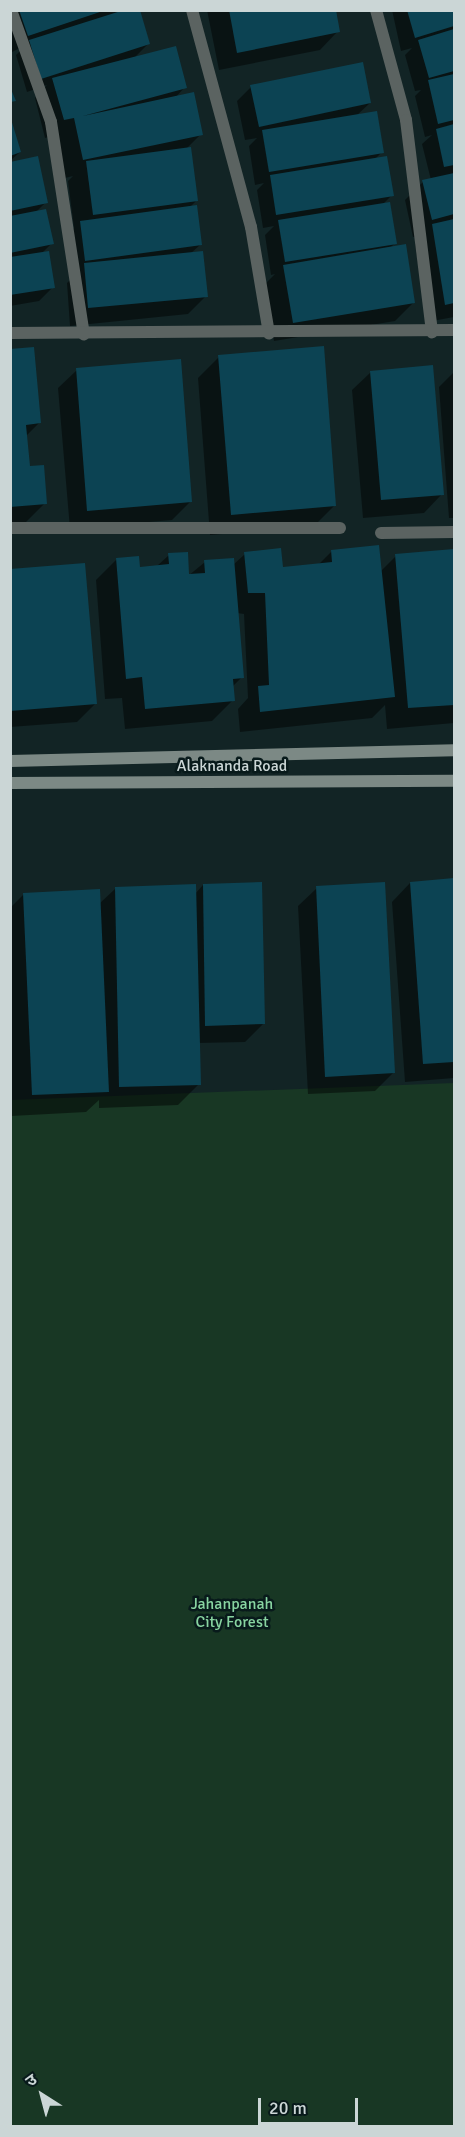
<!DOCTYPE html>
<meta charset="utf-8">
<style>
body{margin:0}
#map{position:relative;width:465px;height:2137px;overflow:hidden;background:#122425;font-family:Signika,"Noto Sans Devanagari",sans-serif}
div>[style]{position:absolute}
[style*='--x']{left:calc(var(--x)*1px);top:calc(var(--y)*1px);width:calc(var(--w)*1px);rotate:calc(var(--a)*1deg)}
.green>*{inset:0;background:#183724}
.shadow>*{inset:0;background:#0007}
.building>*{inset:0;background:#0c4353}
.street>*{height:12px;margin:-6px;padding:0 6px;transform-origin:6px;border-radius:6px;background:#5b6361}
.secondary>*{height:12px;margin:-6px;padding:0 6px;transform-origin:6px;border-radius:6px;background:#7c8985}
span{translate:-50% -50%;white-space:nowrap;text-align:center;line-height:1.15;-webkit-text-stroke:5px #081a1b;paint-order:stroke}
.street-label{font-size:16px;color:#cbd6d6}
.park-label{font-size:16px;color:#88d4a1}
.frame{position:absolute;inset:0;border:12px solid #cbd6d6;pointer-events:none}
.north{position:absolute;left:12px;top:2065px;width:60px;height:60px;-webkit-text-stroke:4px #081a1b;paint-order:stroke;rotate:324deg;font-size:16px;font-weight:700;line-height:24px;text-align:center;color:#cbd6d6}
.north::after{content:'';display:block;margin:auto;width:21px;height:27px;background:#cbd6d6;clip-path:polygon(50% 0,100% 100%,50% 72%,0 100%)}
.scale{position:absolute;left:258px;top:2098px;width:100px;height:27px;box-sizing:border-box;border:3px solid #cbd6d6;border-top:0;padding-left:8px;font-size:18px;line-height:21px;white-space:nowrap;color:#cbd6d6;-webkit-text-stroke:4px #081a1b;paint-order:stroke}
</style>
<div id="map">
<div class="green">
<div style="clip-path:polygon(454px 1083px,454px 2126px,11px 2126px,11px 1100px)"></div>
</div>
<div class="shadow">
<div style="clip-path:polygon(10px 10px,124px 10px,148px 44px,134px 58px,185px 87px,175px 98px,201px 134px,186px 149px,196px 201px,189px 208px,200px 245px,190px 254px,206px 296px,188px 314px,70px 326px,67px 283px,76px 274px,66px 236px,74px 228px,68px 181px,73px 176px,65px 178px,56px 135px,45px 138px,35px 98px,47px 85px,27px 92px,16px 55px,26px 45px,10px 53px)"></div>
<div style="clip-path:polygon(207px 10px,334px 10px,338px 31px,320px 50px,219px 70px)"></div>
<div style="clip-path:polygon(392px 10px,454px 10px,454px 317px,427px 322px,415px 244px,424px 235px,413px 237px,405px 200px,423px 182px,431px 180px,422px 144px,432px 135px,425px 137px,415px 96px,421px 90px,415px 91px,405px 55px,412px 48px,401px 51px)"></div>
<div style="clip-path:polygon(251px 87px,370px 103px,356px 116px,382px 152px,375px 159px,392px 195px,383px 204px,395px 243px,390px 248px,413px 303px,395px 321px,274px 341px,265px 284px,275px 274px,271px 275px,265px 235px,274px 226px,263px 228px,257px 190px,264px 183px,255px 185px,249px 146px,257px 138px,245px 140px,237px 101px)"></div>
<div style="clip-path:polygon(10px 123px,20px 152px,10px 161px)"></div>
<div style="clip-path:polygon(10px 163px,46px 202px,36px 212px,52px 243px,42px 253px,53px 287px,39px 301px,10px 306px)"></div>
<div style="clip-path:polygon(10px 350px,39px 423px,26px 436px,28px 468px,45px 503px,24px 524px,10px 525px)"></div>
<div style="clip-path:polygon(219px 357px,335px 505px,314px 526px,210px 535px,198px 378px)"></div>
<div style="clip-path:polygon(77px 370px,190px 502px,172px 520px,70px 529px,58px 388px)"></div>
<div style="clip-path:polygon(371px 372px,442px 494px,424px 513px,363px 518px,352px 390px)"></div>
<div style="clip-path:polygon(454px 372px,454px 518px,449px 518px,439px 387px)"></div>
<div style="clip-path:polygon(454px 550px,454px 723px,387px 729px,385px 705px,372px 718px,240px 732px,238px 709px,248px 698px,244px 614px,237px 613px,242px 677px,232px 687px,233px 700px,212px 721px,125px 729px,122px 698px,105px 699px,96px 580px,117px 559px,139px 568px,157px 566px,169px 555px,188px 576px,205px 562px,233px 565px,245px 554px,282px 569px,318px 565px,332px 551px,380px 572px,396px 556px)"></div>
<div style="clip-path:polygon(10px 570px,95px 704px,77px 722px,10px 727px)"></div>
<div style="clip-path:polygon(454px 880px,454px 1078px,405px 1082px,392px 902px,410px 883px)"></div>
<div style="clip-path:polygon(203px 885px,263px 1024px,245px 1042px,198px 1043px,199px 1084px,178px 1105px,99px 1108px,99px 1100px,86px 1112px,11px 1116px,10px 908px,24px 894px,99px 904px,116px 888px,195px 894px)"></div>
<div style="clip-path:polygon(317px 888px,394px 1072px,375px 1091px,308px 1094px,298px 906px)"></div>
</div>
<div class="building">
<div style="clip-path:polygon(19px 10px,103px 10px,103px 11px,28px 36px)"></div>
<div style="clip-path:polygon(124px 10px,140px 10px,150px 44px,41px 79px,29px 40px)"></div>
<div style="clip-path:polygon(229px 10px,336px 10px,340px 32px,237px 53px)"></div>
<div style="clip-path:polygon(407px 10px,454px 10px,454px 26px,415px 38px)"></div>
<div style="clip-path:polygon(454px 29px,454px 71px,429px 78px,418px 40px)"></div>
<div style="clip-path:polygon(176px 46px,187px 88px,83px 116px,194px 92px,203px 135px,83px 160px,74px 118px,64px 120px,52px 78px)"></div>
<div style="clip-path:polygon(363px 62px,371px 103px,259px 127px,250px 85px)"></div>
<div style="clip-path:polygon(454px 74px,454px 120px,438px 124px,428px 80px)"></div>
<div style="clip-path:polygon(10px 87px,16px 101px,10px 102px)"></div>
<div style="clip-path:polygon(377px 111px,384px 153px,269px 172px,262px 130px)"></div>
<div style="clip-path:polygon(11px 119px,21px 152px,10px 156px,10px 120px)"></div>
<div style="clip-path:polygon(454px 124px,454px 165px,444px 167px,436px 129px)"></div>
<div style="clip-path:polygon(191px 147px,198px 201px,93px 215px,86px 161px)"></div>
<div style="clip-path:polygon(38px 156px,48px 203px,10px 211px,10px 162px)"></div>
<div style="clip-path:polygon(387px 156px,394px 196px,276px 215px,270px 175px)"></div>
<div style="clip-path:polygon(454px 173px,454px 214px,432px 220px,422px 180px)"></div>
<div style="clip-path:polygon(390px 202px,397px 244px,285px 262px,278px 220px)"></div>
<div style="clip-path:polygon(197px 205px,202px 245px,85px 261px,80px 221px)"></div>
<div style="clip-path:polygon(46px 209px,54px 244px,10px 253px,10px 216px)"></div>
<div style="clip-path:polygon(454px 219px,454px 303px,445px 305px,432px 224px)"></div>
<div style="clip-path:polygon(406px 244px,415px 303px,293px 323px,283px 265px)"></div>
<div style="clip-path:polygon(49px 251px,55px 288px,10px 295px,10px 257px)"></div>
<div style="clip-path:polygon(203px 251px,208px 297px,88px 308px,84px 263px)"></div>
<div style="clip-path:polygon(324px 346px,336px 506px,231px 515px,218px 355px)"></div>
<div style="clip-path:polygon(34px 347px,41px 423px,26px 425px,30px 466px,44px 465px,47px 504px,10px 507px,10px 349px)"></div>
<div style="clip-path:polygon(181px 359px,192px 502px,87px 511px,76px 368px)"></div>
<div style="clip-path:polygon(433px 365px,444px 495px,381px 500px,370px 371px)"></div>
<div style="clip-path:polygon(379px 545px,395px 697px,260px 712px,258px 686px,269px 685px,265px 593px,248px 593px,244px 552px,281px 548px,283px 567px,332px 562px,331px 550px)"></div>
<div style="clip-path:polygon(454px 549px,454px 705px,408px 708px,395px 554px)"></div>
<div style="clip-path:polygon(188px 552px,189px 574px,205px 573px,204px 560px,234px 558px,244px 678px,233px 679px,235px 701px,145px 709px,142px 677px,126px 679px,116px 558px,139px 556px,140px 567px,169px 564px,168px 553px)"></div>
<div style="clip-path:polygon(85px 563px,97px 704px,10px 711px,10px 569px)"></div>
<div style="clip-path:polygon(454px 878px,454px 1062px,423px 1064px,410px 882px)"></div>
<div style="clip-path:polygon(262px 882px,265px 1024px,205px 1026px,203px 884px)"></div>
<div style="clip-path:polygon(385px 882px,395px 1073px,325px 1077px,316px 886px)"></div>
<div style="clip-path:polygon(196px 884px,201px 1085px,119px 1087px,115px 887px)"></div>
<div style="clip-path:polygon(100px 889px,109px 1092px,32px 1095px,23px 893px)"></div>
</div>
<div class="street">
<div style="--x:11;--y:10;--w:119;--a:70.3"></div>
<div style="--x:51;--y:122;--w:215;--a:81.2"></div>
<div style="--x:192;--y:10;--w:225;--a:74.8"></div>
<div style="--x:251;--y:227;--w:108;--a:80.4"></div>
<div style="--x:376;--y:10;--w:114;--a:74.7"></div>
<div style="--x:406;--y:120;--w:214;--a:83"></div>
<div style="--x:10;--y:333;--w:444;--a:-0.4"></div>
<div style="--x:10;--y:528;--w:330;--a:0"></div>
<div style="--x:381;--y:533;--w:73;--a:-0.8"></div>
</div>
<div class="secondary">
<div style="--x:10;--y:761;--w:444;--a:-1.4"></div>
<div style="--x:10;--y:783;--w:444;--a:-0.3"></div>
</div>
<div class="street-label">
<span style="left:232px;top:766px">Alaknanda Road</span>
</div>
<div class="park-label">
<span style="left:232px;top:1613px">Jahanpanah<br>City Forest</span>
</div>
<div class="frame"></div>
<div class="north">उ</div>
<div class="scale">20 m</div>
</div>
